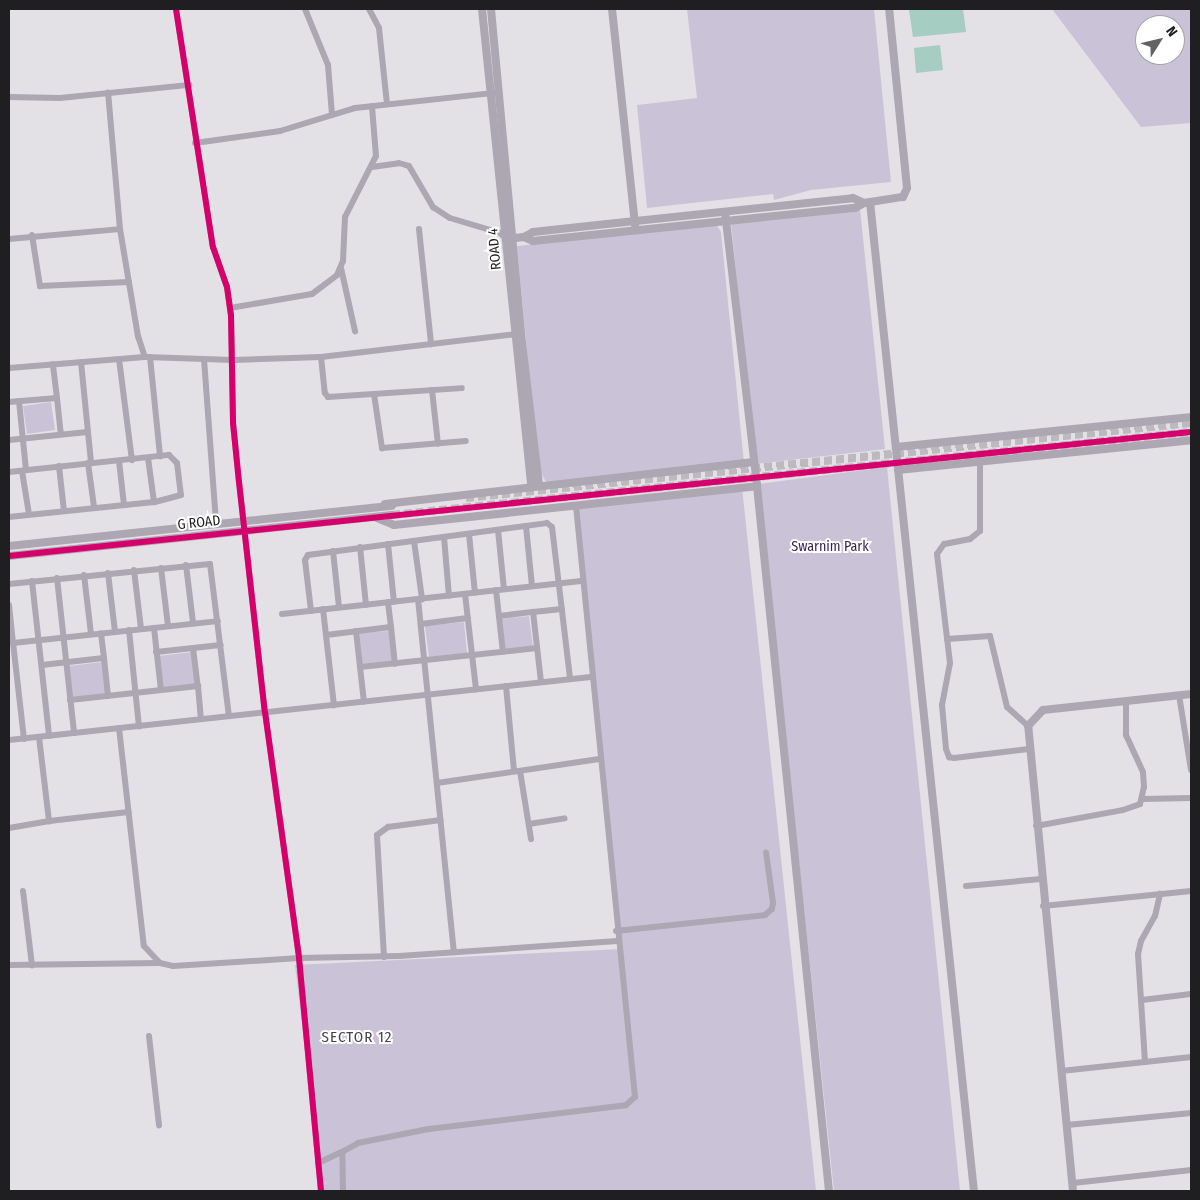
<!DOCTYPE html>
<style>
body{margin:0}
#map{position:relative;width:1200px;height:1200px;overflow:hidden;background:#e3e1e6;font-family:"Fira Sans Condensed",sans-serif}
div>[style]{position:absolute}
[style*='--x']{left:calc(var(--x)*1px);top:calc(var(--y)*1px);width:calc(var(--w)*1px);rotate:calc(var(--a)*1deg)}
.green>*{inset:0;background:#cac3d7}
.water>*{inset:0;background:#a5cdc2}
.tertiary-tunnel>*{height:8px;margin-top:-4px;transform-origin:0;background:repeating-linear-gradient(90deg,#bcbabe 0 8px,transparent 0 12px)}
.minor>*{height:6px;margin:-3px;padding:0 3px;transform-origin:3px;border-radius:3px;background:#aca7b2}
.tertiary>*{height:8px;margin:-4px;padding:0 4px;transform-origin:4px;border-radius:4px;background:#aca7b2}
.cycleway>*{height:6px;margin:-3px;padding:0 3px;transform-origin:3px;border-radius:3px;background:#d6006c}
span{translate:-50% -50%;white-space:nowrap;text-align:center;line-height:1.15;-webkit-text-stroke:4px #fff;paint-order:stroke}
.street-label{font-size:14px;color:#1f1e20}
.park-label{font-size:14px;color:#361f54}
.neighbourhood-label{font-size:15px;color:#444348;letter-spacing:1px}
.frame{position:absolute;inset:0;border:10px solid #1f1e20;pointer-events:none}
.north{position:absolute;left:1135px;top:15px;width:50px;height:50px;box-sizing:border-box;background:#fff;border:1px solid #a5a5a6;border-radius:50%;rotate:54deg;font-size:14px;font-weight:700;line-height:20px;text-align:center;color:#1f1e20}
.north::after{content:'';display:block;margin:auto;width:18px;height:22px;background:#646265;clip-path:polygon(50% 0,100% 100%,50% 72%,0 100%)}
</style>
<div id="map">
<div class="green">
<div style="clip-path:polygon(687px 9px,874px 9px,891px 182px,811px 190px,774px 200px,773px 194px,647px 208px,637px 105px,697px 98px)"></div>
<div style="clip-path:polygon(evenodd,1052px 9px,1191px 9px,1191px 123px,1141px 127px,1052px 9px,1145px 25px,1175px 25px,1175px 55px,1145px 55px,1145px 25px)"></div>
<div style="clip-path:polygon(860px 209px,885px 449px,756px 464px,731px 223px)"></div>
<div style="clip-path:polygon(716px 224px,721px 232px,744px 463px,549px 487px,538px 468px,517px 246px)"></div>
<div style="clip-path:polygon(51px 402px,55px 430px,27px 434px,23px 406px)"></div>
<div style="clip-path:polygon(887px 467px,960px 1191px,834px 1191px,759px 484px)"></div>
<div style="clip-path:polygon(742px 487px,816px 1191px,322px 1191px,295px 965px,621px 949px,578px 502px)"></div>
<div style="clip-path:polygon(529px 616px,533px 648px,505px 650px,502px 619px)"></div>
<div style="clip-path:polygon(464px 622px,467px 653px,429px 657px,425px 626px)"></div>
<div style="clip-path:polygon(389px 631px,392px 661px,362px 664px,359px 633px)"></div>
<div style="clip-path:polygon(192px 652px,195px 684px,162px 687px,159px 656px)"></div>
<div style="clip-path:polygon(102px 662px,106px 694px,73px 697px,69px 666px)"></div>
</div>
<div class="water">
<div style="clip-path:polygon(963px 9px,966px 32px,913px 37px,909px 10px)"></div>
<div style="clip-path:polygon(940px 45px,943px 70px,916px 73px,914px 48px)"></div>
</div>
<div class="tertiary-tunnel">
<div style="--x:466;--y:498;--w:729;--a:-5.91"></div>
<div style="--x:392;--y:515;--w:803;--a:-5.93"></div>
</div>
<div class="minor">
<div style="--x:176;--y:9;--w:241;--a:81.2"></div>
<div style="--x:213;--y:247;--w:42;--a:70.7"></div>
<div style="--x:227;--y:287;--w:29;--a:82"></div>
<div style="--x:231;--y:316;--w:107;--a:88.9"></div>
<div style="--x:233;--y:423;--w:59;--a:84.2"></div>
<div style="--x:239;--y:482;--w:231;--a:83.6"></div>
<div style="--x:265;--y:712;--w:248;--a:82.1"></div>
<div style="--x:299;--y:958;--w:234;--a:84.6"></div>
<div style="--x:305;--y:9;--w:61;--a:67.7"></div>
<div style="--x:328;--y:65;--w:50;--a:85.4"></div>
<div style="--x:369;--y:9;--w:21;--a:62"></div>
<div style="--x:379;--y:28;--w:76;--a:84"></div>
<div style="--x:9;--y:97;--w:51;--a:1.1"></div>
<div style="--x:60;--y:98;--w:130;--a:-5.8"></div>
<div style="--x:195;--y:143;--w:86;--a:-8"></div>
<div style="--x:280;--y:131;--w:78;--a:-17"></div>
<div style="--x:355;--y:108;--w:140;--a:-6.2"></div>
<div style="--x:372;--y:167;--w:27;--a:-8"></div>
<div style="--x:399;--y:163;--w:10;--a:17"></div>
<div style="--x:409;--y:166;--w:48;--a:59.7"></div>
<div style="--x:433;--y:207;--w:20;--a:33"></div>
<div style="--x:450;--y:218;--w:52;--a:16.7"></div>
<div style="--x:500;--y:233;--w:9;--a:41"></div>
<div style="--x:120;--y:229;--w:109;--a:80.5"></div>
<div style="--x:138;--y:336;--w:22;--a:72"></div>
<div style="--x:419;--y:229;--w:116;--a:84"></div>
<div style="--x:32;--y:235;--w:52;--a:81.1"></div>
<div style="--x:40;--y:286;--w:89;--a:-2.6"></div>
<div style="--x:9;--y:239;--w:111;--a:-5.1"></div>
<div style="--x:120;--y:229;--w:137;--a:-95"></div>
<div style="--x:341;--y:268;--w:65;--a:77.5"></div>
<div style="--x:230;--y:308;--w:83;--a:-9.7"></div>
<div style="--x:312;--y:294;--w:31;--a:-37"></div>
<div style="--x:337;--y:275;--w:15;--a:-67"></div>
<div style="--x:343;--y:261;--w:44;--a:-87.4"></div>
<div style="--x:345;--y:217;--w:68;--a:-63.1"></div>
<div style="--x:376;--y:156;--w:50;--a:-94.6"></div>
<div style="--x:150;--y:357;--w:100;--a:84.2"></div>
<div style="--x:321;--y:357;--w:36;--a:84"></div>
<div style="--x:325;--y:393;--w:5;--a:53"></div>
<div style="--x:328;--y:397;--w:134;--a:-3.8"></div>
<div style="--x:119;--y:359;--w:102;--a:82.7"></div>
<div style="--x:204;--y:359;--w:165;--a:85.8"></div>
<div style="--x:81;--y:362;--w:101;--a:84.3"></div>
<div style="--x:9;--y:368;--w:136;--a:-4.6"></div>
<div style="--x:145;--y:357;--w:88;--a:2"></div>
<div style="--x:233;--y:360;--w:88;--a:-2"></div>
<div style="--x:321;--y:357;--w:198;--a:-6.7"></div>
<div style="--x:432;--y:390;--w:54;--a:83.7"></div>
<div style="--x:374;--y:394;--w:55;--a:81.6"></div>
<div style="--x:382;--y:448;--w:84;--a:-4.8"></div>
<div style="--x:57;--y:398;--w:36;--a:84"></div>
<div style="--x:19;--y:401;--w:69;--a:84.2"></div>
<div style="--x:9;--y:402;--w:48;--a:-4.8"></div>
<div style="--x:57;--y:398;--w:34;--a:-97"></div>
<div style="--x:9;--y:440;--w:79;--a:-5.8"></div>
<div style="--x:148;--y:458;--w:44;--a:82.2"></div>
<div style="--x:119;--y:461;--w:44;--a:83.5"></div>
<div style="--x:980;--y:462;--w:69;--a:90"></div>
<div style="--x:980;--y:531;--w:13;--a:141"></div>
<div style="--x:970;--y:539;--w:26;--a:169"></div>
<div style="--x:944;--y:544;--w:12;--a:125"></div>
<div style="--x:937;--y:554;--w:110;--a:83.2"></div>
<div style="--x:950;--y:663;--w:43;--a:100.8"></div>
<div style="--x:942;--y:705;--w:44;--a:84.8"></div>
<div style="--x:946;--y:749;--w:9;--a:69"></div>
<div style="--x:949;--y:757;--w:5;--a:11"></div>
<div style="--x:954;--y:758;--w:75;--a:-6.9"></div>
<div style="--x:88;--y:463;--w:44;--a:82.2"></div>
<div style="--x:59;--y:466;--w:45;--a:83.7"></div>
<div style="--x:22;--y:471;--w:44;--a:80.8"></div>
<div style="--x:9;--y:472;--w:161;--a:-6.1"></div>
<div style="--x:169;--y:455;--w:11;--a:45"></div>
<div style="--x:177;--y:463;--w:32;--a:83"></div>
<div style="--x:181;--y:495;--w:28;--a:165"></div>
<div style="--x:154;--y:502;--w:146;--a:174.1"></div>
<div style="--x:526;--y:526;--w:60;--a:84.3"></div>
<div style="--x:498;--y:530;--w:59;--a:84.2"></div>
<div style="--x:469;--y:534;--w:59;--a:84.2"></div>
<div style="--x:444;--y:537;--w:59;--a:85.2"></div>
<div style="--x:414;--y:541;--w:59;--a:82.1"></div>
<div style="--x:388;--y:544;--w:58;--a:84.1"></div>
<div style="--x:360;--y:547;--w:58;--a:84.1"></div>
<div style="--x:333;--y:551;--w:56;--a:83.9"></div>
<div style="--x:186;--y:565;--w:58;--a:83.1"></div>
<div style="--x:161;--y:568;--w:58;--a:83.1"></div>
<div style="--x:134;--y:570;--w:59;--a:83.2"></div>
<div style="--x:108;--y:573;--w:59;--a:83.2"></div>
<div style="--x:84;--y:575;--w:59;--a:83.2"></div>
<div style="--x:57;--y:578;--w:156;--a:83.7"></div>
<div style="--x:32;--y:581;--w:156;--a:83.7"></div>
<div style="--x:9;--y:584;--w:202;--a:-5.7"></div>
<div style="--x:210;--y:564;--w:153;--a:82.9"></div>
<div style="--x:496;--y:590;--w:62;--a:83.6"></div>
<div style="--x:465;--y:594;--w:96;--a:83.4"></div>
<div style="--x:418;--y:599;--w:355;--a:84.2"></div>
<div style="--x:9;--y:605;--w:38;--a:84"></div>
<div style="--x:323;--y:609;--w:97;--a:83.5"></div>
<div style="--x:311;--y:611;--w:51;--a:-96.7"></div>
<div style="--x:305;--y:560;--w:6;--a:-59"></div>
<div style="--x:308;--y:555;--w:241;--a:-7.6"></div>
<div style="--x:547;--y:523;--w:6;--a:39"></div>
<div style="--x:552;--y:527;--w:153;--a:83.2"></div>
<div style="--x:282;--y:614;--w:301;--a:-6.3"></div>
<div style="--x:499;--y:616;--w:34;--a:-7"></div>
<div style="--x:421;--y:624;--w:47;--a:-7.3"></div>
<div style="--x:391;--y:627;--w:37;--a:84"></div>
<div style="--x:154;--y:628;--w:62;--a:83.6"></div>
<div style="--x:129;--y:630;--w:97;--a:84.1"></div>
<div style="--x:356;--y:631;--w:71;--a:83.6"></div>
<div style="--x:326;--y:635;--w:65;--a:-7"></div>
<div style="--x:391;--y:627;--w:25;--a:-97"></div>
<div style="--x:947;--y:639;--w:43;--a:-4"></div>
<div style="--x:990;--y:636;--w:73;--a:76.5"></div>
<div style="--x:1007;--y:707;--w:28;--a:42"></div>
<div style="--x:193;--y:648;--w:38;--a:83"></div>
<div style="--x:156;--y:652;--w:65;--a:-6.1"></div>
<div style="--x:104;--y:658;--w:38;--a:84"></div>
<div style="--x:42;--y:665;--w:62;--a:-6.4"></div>
<div style="--x:104;--y:658;--w:25;--a:-97"></div>
<div style="--x:360;--y:667;--w:178;--a:-6.1"></div>
<div style="--x:541;--y:682;--w:70;--a:-96.5"></div>
<div style="--x:533;--y:612;--w:29;--a:-6"></div>
<div style="--x:506;--y:686;--w:85;--a:84.6"></div>
<div style="--x:1179;--y:695;--w:76;--a:80.9"></div>
<div style="--x:70;--y:700;--w:129;--a:-6.2"></div>
<div style="--x:198;--y:686;--w:33;--a:85"></div>
<div style="--x:119;--y:728;--w:219;--a:83.5"></div>
<div style="--x:144;--y:946;--w:23;--a:47"></div>
<div style="--x:160;--y:963;--w:13;--a:13"></div>
<div style="--x:173;--y:966;--w:126;--a:-3.6"></div>
<div style="--x:299;--y:958;--w:100;--a:-1.1"></div>
<div style="--x:399;--y:956;--w:219;--a:-3.9"></div>
<div style="--x:39;--y:737;--w:85;--a:83.2"></div>
<div style="--x:49;--y:821;--w:80;--a:-6.5"></div>
<div style="--x:24;--y:739;--w:97;--a:-96.5"></div>
<div style="--x:13;--y:643;--w:206;--a:-6.1"></div>
<div style="--x:9;--y:740;--w:585;--a:-6.18"></div>
<div style="--x:520;--y:771;--w:69;--a:80.8"></div>
<div style="--x:437;--y:783;--w:164;--a:-8.4"></div>
<div style="--x:1142;--y:799;--w:49;--a:-1.2"></div>
<div style="--x:529;--y:824;--w:36;--a:-9"></div>
<div style="--x:1036;--y:826;--w:88;--a:-10.4"></div>
<div style="--x:1123;--y:810;--w:18;--a:-19"></div>
<div style="--x:1140;--y:804;--w:17;--a:-77"></div>
<div style="--x:1144;--y:787;--w:15;--a:-94"></div>
<div style="--x:1143;--y:772;--w:41;--a:-114.7"></div>
<div style="--x:1126;--y:735;--w:34;--a:-90"></div>
<div style="--x:9;--y:828;--w:41;--a:-9.9"></div>
<div style="--x:966;--y:886;--w:75;--a:-5.3"></div>
<div style="--x:23;--y:891;--w:75;--a:83.1"></div>
<div style="--x:1043;--y:906;--w:149;--a:-5.8"></div>
<div style="--x:616;--y:931;--w:150;--a:-6.1"></div>
<div style="--x:765;--y:915;--w:9;--a:-41"></div>
<div style="--x:772;--y:909;--w:6;--a:-81"></div>
<div style="--x:773;--y:903;--w:51;--a:-97.8"></div>
<div style="--x:384;--y:957;--w:122;--a:-93.3"></div>
<div style="--x:377;--y:835;--w:14;--a:-36"></div>
<div style="--x:388;--y:827;--w:53;--a:-7.5"></div>
<div style="--x:9;--y:965;--w:150;--a:-0.8"></div>
<div style="--x:1142;--y:1000;--w:49;--a:-7"></div>
<div style="--x:149;--y:1036;--w:90;--a:83.6"></div>
<div style="--x:1145;--y:1062;--w:108;--a:-93.7"></div>
<div style="--x:1138;--y:954;--w:13;--a:-77"></div>
<div style="--x:1141;--y:941;--w:29;--a:-61"></div>
<div style="--x:1155;--y:916;--w:23;--a:-77"></div>
<div style="--x:1061;--y:1071;--w:131;--a:-6.1"></div>
<div style="--x:1067;--y:1125;--w:125;--a:-5.5"></div>
<div style="--x:318;--y:1163;--w:26;--a:-25"></div>
<div style="--x:1073;--y:1183;--w:119;--a:-6.3"></div>
<div style="--x:343;--y:1191;--w:39;--a:-91"></div>
<div style="--x:342;--y:1152;--w:18;--a:-29"></div>
<div style="--x:358;--y:1143;--w:72;--a:-11.2"></div>
<div style="--x:429;--y:1129;--w:198;--a:-6.9"></div>
<div style="--x:626;--y:1105;--w:12;--a:-42"></div>
<div style="--x:635;--y:1097;--w:594;--a:-95.7"></div>
</div>
<div class="tertiary">
<div style="--x:482;--y:9;--w:481;--a:84.1"></div>
<div style="--x:491;--y:9;--w:326;--a:84.7"></div>
<div style="--x:521;--y:334;--w:153;--a:83.2"></div>
<div style="--x:612;--y:9;--w:218;--a:83.9"></div>
<div style="--x:870;--y:202;--w:994;--a:84"></div>
<div style="--x:725;--y:212;--w:276;--a:83.3"></div>
<div style="--x:757;--y:486;--w:709;--a:84.17"></div>
<div style="--x:524;--y:237;--w:10;--a:24"></div>
<div style="--x:533;--y:241;--w:324;--a:-5.9"></div>
<div style="--x:855;--y:208;--w:10;--a:-29"></div>
<div style="--x:507;--y:239;--w:17;--a:-7"></div>
<div style="--x:524;--y:237;--w:10;--a:-29"></div>
<div style="--x:533;--y:232;--w:74;--a:-6.2"></div>
<div style="--x:607;--y:224;--w:247;--a:-6"></div>
<div style="--x:853;--y:198;--w:12;--a:24"></div>
<div style="--x:864;--y:203;--w:39;--a:-9"></div>
<div style="--x:903;--y:197;--w:10;--a:-66"></div>
<div style="--x:907;--y:188;--w:180;--a:-95.7"></div>
<div style="--x:896;--y:447;--w:297;--a:-5.8"></div>
<div style="--x:898;--y:470;--w:295;--a:-5.8"></div>
<div style="--x:385;--y:504;--w:371;--a:-6.5"></div>
<div style="--x:377;--y:518;--w:18;--a:22"></div>
<div style="--x:394;--y:525;--w:365;--a:-6.1"></div>
<div style="--x:9;--y:546;--w:385;--a:-6"></div>
<div style="--x:9;--y:556;--w:385;--a:-6.1"></div>
<div style="--x:1073;--y:1191;--w:467;--a:-95.5"></div>
<div style="--x:1028;--y:726;--w:22;--a:-47"></div>
<div style="--x:1043;--y:710;--w:149;--a:-6.2"></div>
</div>
<div class="cycleway">
<div style="--x:176;--y:9;--w:241;--a:81.2"></div>
<div style="--x:213;--y:247;--w:42;--a:70.7"></div>
<div style="--x:227;--y:287;--w:29;--a:82"></div>
<div style="--x:231;--y:316;--w:107;--a:88.9"></div>
<div style="--x:233;--y:423;--w:59;--a:84.2"></div>
<div style="--x:239;--y:482;--w:231;--a:83.6"></div>
<div style="--x:265;--y:712;--w:248;--a:82.1"></div>
<div style="--x:299;--y:958;--w:234;--a:84.6"></div>
<div style="--x:9;--y:556;--w:1188;--a:-5.99"></div>
</div>
<div class="street-label">
<span style="left:495px;top:249px;rotate:-95deg">ROAD 4</span>
<span style="left:199px;top:523px;rotate:-6deg">G ROAD</span>
</div>
<div class="park-label">
<span style="left:830px;top:547px">Swarnim Park</span>
</div>
<div class="neighbourhood-label">
<span style="left:357px;top:1038px">SECTOR 12</span>
</div>
<div class="frame"></div>
<div class="north">N</div>
</div>
